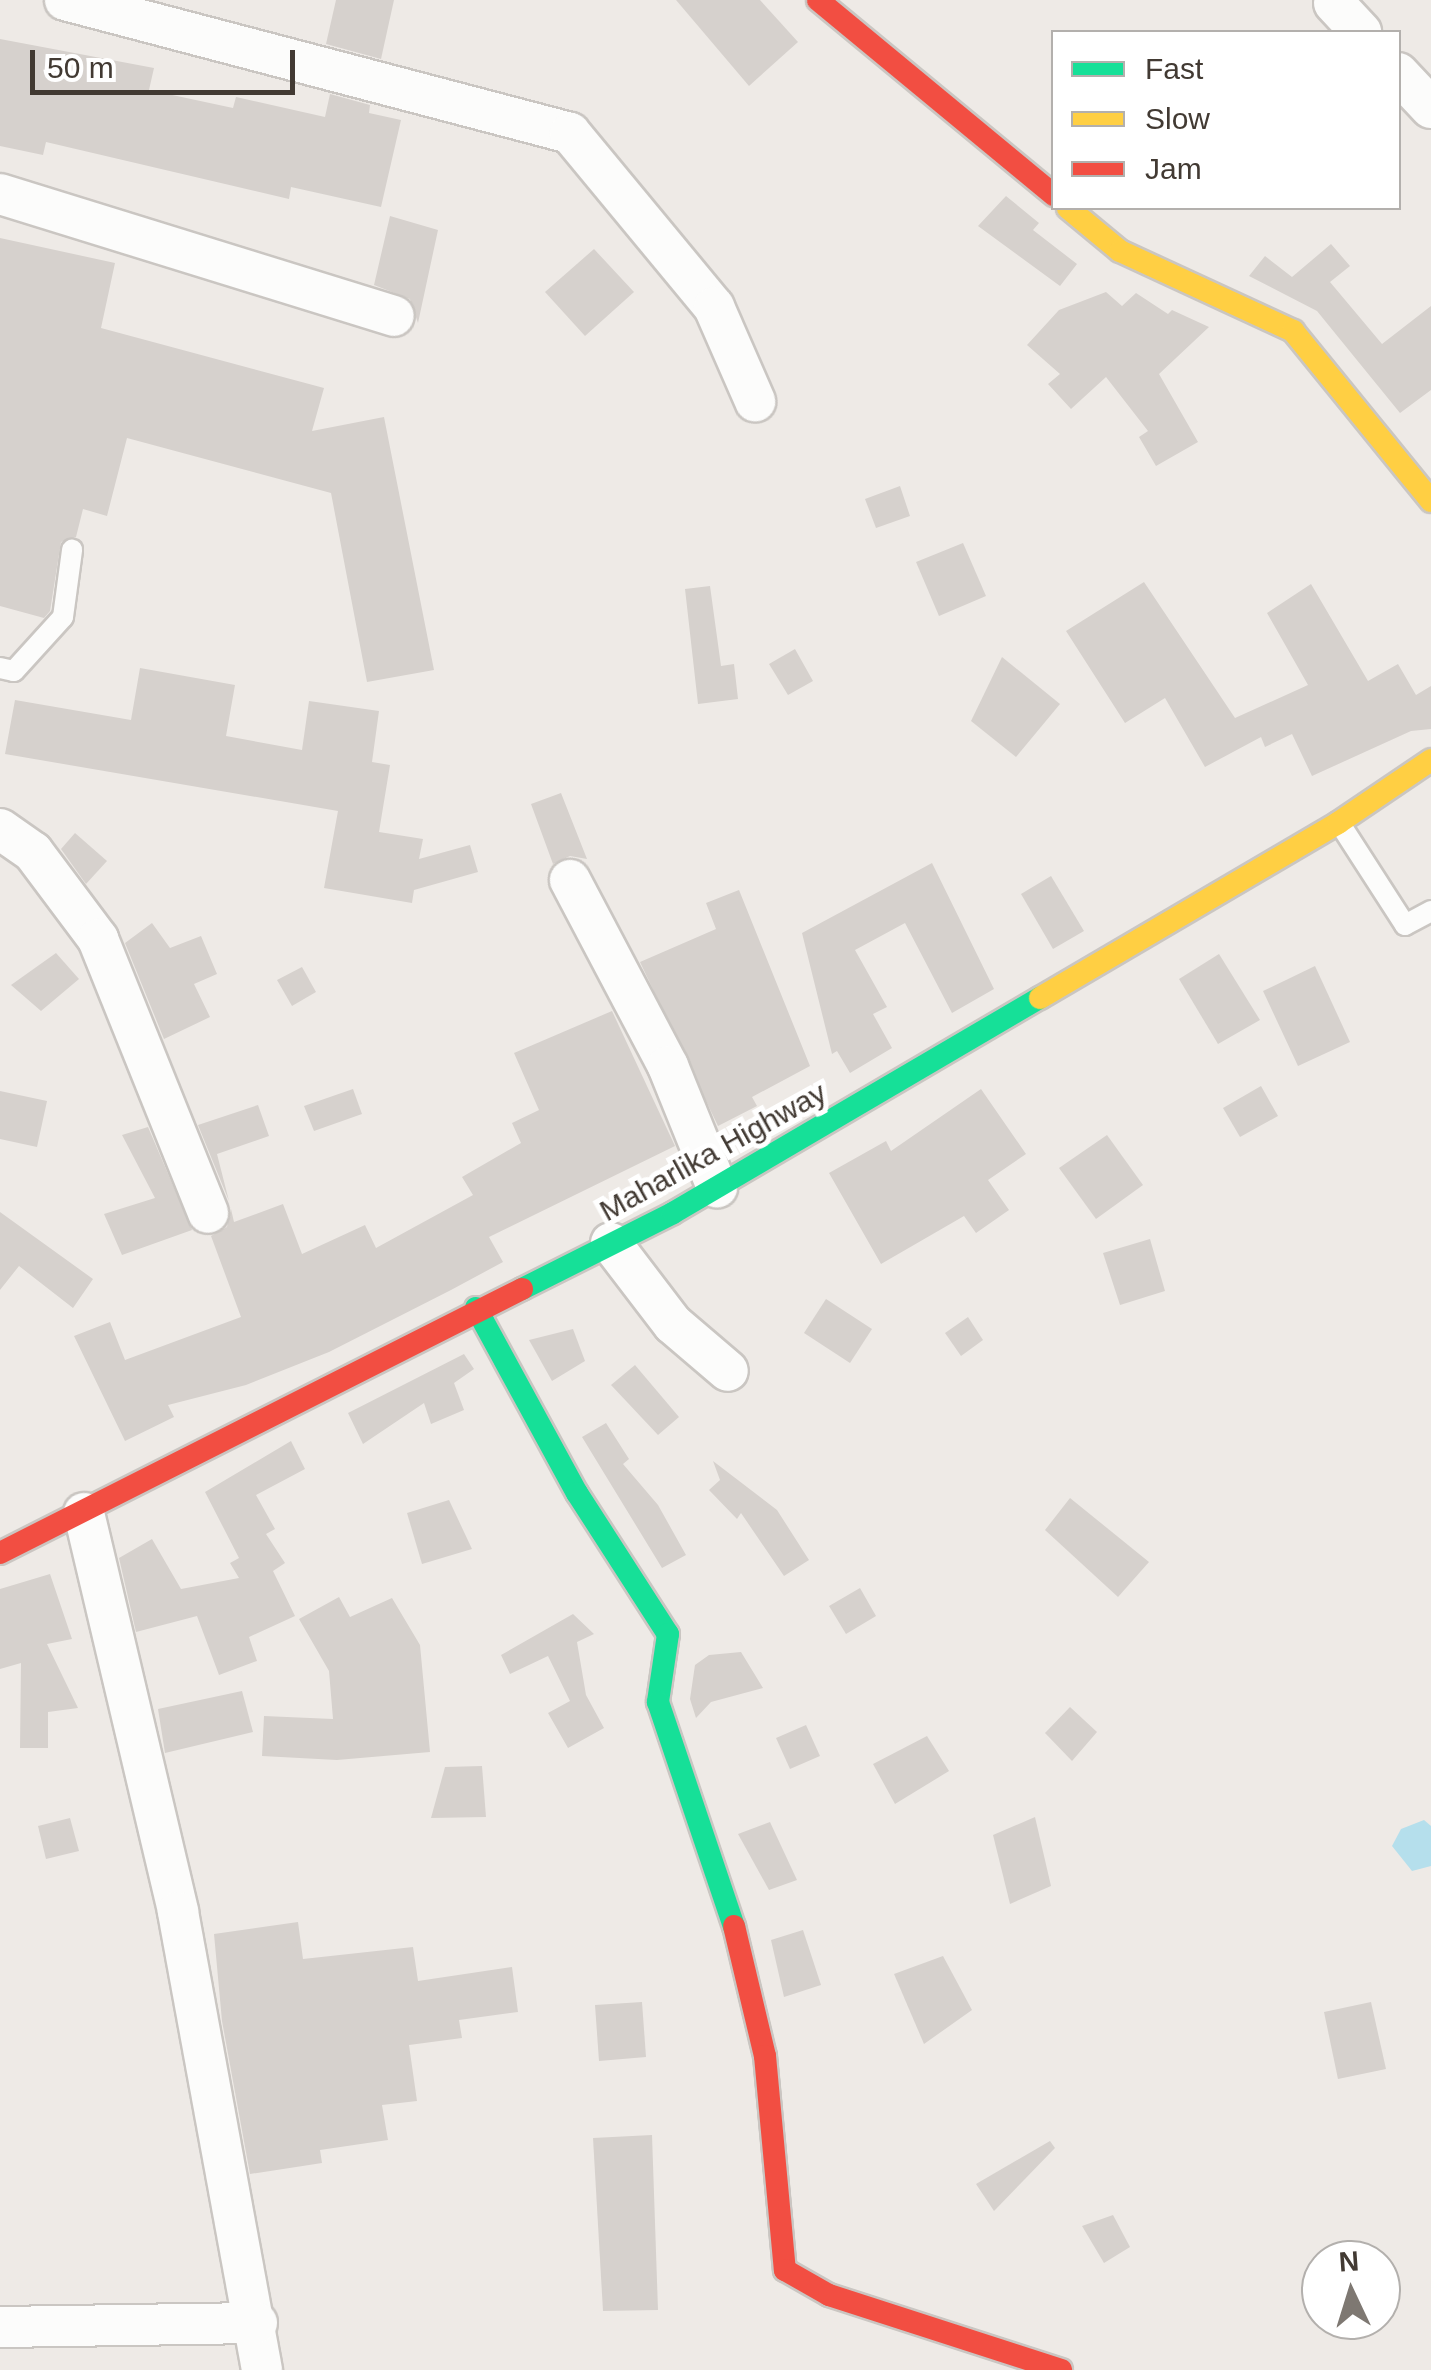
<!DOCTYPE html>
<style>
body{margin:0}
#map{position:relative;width:1431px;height:2370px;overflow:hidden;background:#eeeae6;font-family:Arial,sans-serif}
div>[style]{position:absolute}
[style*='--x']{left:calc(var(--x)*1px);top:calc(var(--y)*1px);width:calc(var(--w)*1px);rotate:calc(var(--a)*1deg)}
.water>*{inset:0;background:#b5dfec}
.building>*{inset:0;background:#d6d1cd}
.roads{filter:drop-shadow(2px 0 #cac6c2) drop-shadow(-2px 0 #cac6c2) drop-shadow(0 2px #cac6c2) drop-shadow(0 -2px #cac6c2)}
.lane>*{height:20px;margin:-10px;padding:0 10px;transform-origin:10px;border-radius:10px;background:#fcfcfb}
.street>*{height:40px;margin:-20px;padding:0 20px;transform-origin:20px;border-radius:20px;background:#fcfcfb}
.fast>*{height:22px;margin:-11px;padding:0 11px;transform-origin:11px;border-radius:11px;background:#16e098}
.slow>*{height:22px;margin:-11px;padding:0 11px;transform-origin:11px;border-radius:11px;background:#ffcf43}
.jam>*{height:22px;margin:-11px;padding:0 11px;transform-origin:11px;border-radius:11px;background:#f24e42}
span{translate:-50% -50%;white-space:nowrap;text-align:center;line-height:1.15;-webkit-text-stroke:10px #fff;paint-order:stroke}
.street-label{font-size:30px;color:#423a33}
.legend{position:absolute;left:1051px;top:30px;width:350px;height:180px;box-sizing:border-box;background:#fff;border:2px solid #b3b0ad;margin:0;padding:12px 18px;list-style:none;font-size:30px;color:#423a33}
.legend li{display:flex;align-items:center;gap:20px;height:50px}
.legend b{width:50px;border:2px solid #b3b0ad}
.north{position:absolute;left:1301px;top:2240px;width:100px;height:100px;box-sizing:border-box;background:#fff;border:2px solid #b3b0ad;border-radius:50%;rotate:356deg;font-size:28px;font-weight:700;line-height:40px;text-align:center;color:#423a33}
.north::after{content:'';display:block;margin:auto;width:35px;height:45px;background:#7e7872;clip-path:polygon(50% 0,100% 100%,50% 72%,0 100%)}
.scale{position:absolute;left:30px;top:50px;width:265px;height:45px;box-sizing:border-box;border:5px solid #423a33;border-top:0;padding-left:12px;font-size:30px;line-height:35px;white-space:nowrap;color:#423a33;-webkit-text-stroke:8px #fff;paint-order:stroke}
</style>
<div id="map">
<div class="water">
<div style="clip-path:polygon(1424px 1820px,1431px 1826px,1431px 1866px,1412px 1871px,1392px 1846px,1401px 1829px)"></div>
</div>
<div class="building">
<div style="clip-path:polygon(336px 0,394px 0,381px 59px,326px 44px)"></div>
<div style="clip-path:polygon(676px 0,760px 0,798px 42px,749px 86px)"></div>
<div style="clip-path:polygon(0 39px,154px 68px,149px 90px,233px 108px,236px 97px,325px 117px,330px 94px,370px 105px,369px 113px,401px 120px,381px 207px,291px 187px,289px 199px,46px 142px,43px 155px,0 146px)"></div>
<div style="clip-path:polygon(1006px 196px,1039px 223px,1033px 230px,1077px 264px,1060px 286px,978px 226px)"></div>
<div style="clip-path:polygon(390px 216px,438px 230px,418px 323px,410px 299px,374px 285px)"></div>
<div style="clip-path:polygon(0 238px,115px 263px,101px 328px,324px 388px,312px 431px,384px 417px,434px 670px,367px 682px,331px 493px,127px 438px,107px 516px,83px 509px,76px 537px,61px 542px,50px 611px,44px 618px,0 606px)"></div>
<div style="clip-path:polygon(1331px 244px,1350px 266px,1330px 282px,1382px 344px,1431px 306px,1431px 390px,1400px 413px,1317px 311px,1249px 276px,1265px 256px,1292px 277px)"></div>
<div style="clip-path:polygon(594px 249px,634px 292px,585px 336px,545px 292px)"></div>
<div style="clip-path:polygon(1106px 292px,1122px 306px,1136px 293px,1168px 314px,1172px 310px,1209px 327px,1159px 374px,1198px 442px,1156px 466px,1139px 437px,1148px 431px,1106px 377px,1071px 409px,1048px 384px,1060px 374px,1027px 345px,1059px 310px)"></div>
<div style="clip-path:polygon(900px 486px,910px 516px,876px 528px,865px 499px)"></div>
<div style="clip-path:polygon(963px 543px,986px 596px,939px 616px,916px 562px)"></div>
<div style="clip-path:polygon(1144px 582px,1235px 718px,1308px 685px,1267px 613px,1311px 584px,1368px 681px,1398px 664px,1416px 695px,1431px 686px,1431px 729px,1411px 731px,1312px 776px,1292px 734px,1265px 747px,1261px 737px,1205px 767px,1165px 698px,1125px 723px,1066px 631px)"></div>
<div style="clip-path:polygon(710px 586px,721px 666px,734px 664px,738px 699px,698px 704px,685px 589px)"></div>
<div style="clip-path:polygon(795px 649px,813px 681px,788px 695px,769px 664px)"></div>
<div style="clip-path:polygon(1002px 657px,1060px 704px,1016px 757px,971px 721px)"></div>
<div style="clip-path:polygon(140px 668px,235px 685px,226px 736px,302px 750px,309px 701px,379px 711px,372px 762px,390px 765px,379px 832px,423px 839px,419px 859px,470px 845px,478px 872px,414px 890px,412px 903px,324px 888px,338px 811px,5px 754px,15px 700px,131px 720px)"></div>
<div style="clip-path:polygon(561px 793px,587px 859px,570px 856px,553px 864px,531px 804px)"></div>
<div style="clip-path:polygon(75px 833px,107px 861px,86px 884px,61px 849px)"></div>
<div style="clip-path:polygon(932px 863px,994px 989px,952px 1013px,905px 923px,855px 950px,887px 1007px,873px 1014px,892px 1048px,850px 1073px,837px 1051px,832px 1054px,802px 933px)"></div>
<div style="clip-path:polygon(1051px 876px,1084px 931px,1053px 949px,1021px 894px)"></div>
<div style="clip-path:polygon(739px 890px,810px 1066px,752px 1097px,757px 1106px,718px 1126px,640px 962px,716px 929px,706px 903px)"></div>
<div style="clip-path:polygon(152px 923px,170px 948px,201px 936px,217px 974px,194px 984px,210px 1017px,164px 1039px,125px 943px)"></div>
<div style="clip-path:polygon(56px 953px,79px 979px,41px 1011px,11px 985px)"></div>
<div style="clip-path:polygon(1219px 954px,1260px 1020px,1218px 1044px,1179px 979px)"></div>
<div style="clip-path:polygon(1315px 966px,1350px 1042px,1298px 1066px,1263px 991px)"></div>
<div style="clip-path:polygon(302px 967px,316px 992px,292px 1006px,277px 980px)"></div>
<div style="clip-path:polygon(612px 1011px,675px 1146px,489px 1237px,503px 1262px,451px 1290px,329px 1352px,246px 1385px,168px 1405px,174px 1417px,125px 1441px,74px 1336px,110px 1322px,125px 1360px,241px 1317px,211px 1236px,227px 1227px,231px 1209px,234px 1222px,283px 1204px,302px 1254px,365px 1225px,376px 1248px,473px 1195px,462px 1177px,521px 1143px,512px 1123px,539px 1110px,514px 1053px)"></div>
<div style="clip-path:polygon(1261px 1086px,1278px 1116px,1240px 1137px,1223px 1108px)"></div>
<div style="clip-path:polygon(353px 1089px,362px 1114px,314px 1131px,304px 1106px)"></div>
<div style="clip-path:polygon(981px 1089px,1026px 1154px,988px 1180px,1009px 1210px,976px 1233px,964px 1216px,881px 1264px,829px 1173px,886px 1141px,891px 1151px)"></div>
<div style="clip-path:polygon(0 1091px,47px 1101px,37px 1147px,0 1139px)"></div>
<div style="clip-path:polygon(258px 1105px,269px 1136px,217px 1154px,229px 1201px,198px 1125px)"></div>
<div style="clip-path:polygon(148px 1127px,192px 1230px,122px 1255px,104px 1214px,155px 1198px,122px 1135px)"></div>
<div style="clip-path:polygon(1107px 1135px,1143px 1185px,1096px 1219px,1059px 1168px)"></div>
<div style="clip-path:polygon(0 1212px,93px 1279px,73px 1308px,19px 1266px,0 1290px)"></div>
<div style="clip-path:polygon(1150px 1239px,1165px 1291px,1120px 1305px,1103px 1253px)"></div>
<div style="clip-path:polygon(826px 1299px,872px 1329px,850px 1363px,804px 1333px)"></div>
<div style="clip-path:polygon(968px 1317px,983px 1340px,961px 1356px,945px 1333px)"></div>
<div style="clip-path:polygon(573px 1329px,585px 1361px,552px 1381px,529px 1340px)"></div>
<div style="clip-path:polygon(464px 1354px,474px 1369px,454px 1383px,464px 1410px,431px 1424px,424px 1403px,363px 1444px,348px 1413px)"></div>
<div style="clip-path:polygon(635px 1365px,679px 1417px,658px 1435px,611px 1385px)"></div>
<div style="clip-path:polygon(606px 1423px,629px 1459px,623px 1464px,658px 1505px,686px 1555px,662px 1568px,582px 1437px)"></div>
<div style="clip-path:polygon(291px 1441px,305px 1469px,256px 1495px,275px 1529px,266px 1534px,285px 1563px,273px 1571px,295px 1616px,249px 1637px,257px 1661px,219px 1675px,197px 1616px,136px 1632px,119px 1558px,152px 1539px,181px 1589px,239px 1578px,230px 1563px,239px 1558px,205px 1492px)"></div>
<div style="clip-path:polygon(713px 1461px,777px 1510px,809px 1560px,784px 1576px,741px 1513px,737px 1519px,709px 1490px,720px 1480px)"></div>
<div style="clip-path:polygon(1070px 1498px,1149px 1562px,1118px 1597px,1045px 1530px)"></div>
<div style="clip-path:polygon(449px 1500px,472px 1549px,422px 1564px,407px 1513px)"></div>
<div style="clip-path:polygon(50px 1574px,72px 1639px,47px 1644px,78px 1708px,48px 1712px,48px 1748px,20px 1748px,21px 1663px,0 1669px,0 1589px)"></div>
<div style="clip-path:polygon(860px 1588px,876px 1616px,846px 1634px,829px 1606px)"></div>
<div style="clip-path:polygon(339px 1597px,350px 1617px,392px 1598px,420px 1645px,430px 1752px,337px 1760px,262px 1756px,264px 1716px,333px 1719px,329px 1671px,299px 1619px)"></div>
<div style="clip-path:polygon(573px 1614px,594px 1634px,577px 1642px,586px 1695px,604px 1728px,568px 1748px,548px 1713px,570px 1701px,548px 1656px,510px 1674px,501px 1655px)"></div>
<div style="clip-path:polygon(741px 1652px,763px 1688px,711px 1702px,696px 1718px,690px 1699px,695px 1665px,709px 1655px)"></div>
<div style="clip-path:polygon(242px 1691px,253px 1732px,165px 1753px,158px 1709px)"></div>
<div style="clip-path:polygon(1070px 1707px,1097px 1732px,1072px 1761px,1045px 1733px)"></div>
<div style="clip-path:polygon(806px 1725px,820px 1756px,790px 1769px,776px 1738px)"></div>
<div style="clip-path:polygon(927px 1736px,949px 1771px,895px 1804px,873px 1764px)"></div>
<div style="clip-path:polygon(482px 1766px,486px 1817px,431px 1818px,445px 1767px)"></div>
<div style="clip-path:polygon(1035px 1817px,1051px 1886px,1010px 1904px,993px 1835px)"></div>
<div style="clip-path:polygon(70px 1818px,79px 1851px,46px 1859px,38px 1826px)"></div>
<div style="clip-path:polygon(770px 1822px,797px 1880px,769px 1890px,738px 1834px)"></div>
<div style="clip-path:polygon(298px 1922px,303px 1959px,413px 1947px,418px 1981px,512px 1967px,518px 2012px,459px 2020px,462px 2038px,409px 2045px,417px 2101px,382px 2105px,388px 2140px,320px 2150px,322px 2163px,250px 2174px,222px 2021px,214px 1934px)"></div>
<div style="clip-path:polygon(803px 1930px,821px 1985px,784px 1997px,771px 1940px)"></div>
<div style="clip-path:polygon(943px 1956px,972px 2010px,924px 2044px,894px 1974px)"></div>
<div style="clip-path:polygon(642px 2002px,646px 2057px,599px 2061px,595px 2005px)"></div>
<div style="clip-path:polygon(1371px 2002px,1386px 2069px,1338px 2079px,1324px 2012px)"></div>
<div style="clip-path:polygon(652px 2135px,658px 2310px,603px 2311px,593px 2138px)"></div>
<div style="clip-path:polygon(1050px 2141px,1055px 2148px,994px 2211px,976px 2184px)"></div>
<div style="clip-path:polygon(1113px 2215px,1130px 2247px,1104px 2263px,1082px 2226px)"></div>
</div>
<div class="roads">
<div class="lane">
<div style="--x:0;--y:668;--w:14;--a:12"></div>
<div style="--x:14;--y:671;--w:73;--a:-47.8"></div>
<div style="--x:63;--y:617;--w:68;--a:-82.3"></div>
<div style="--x:1340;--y:824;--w:120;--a:57.2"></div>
<div style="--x:1405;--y:925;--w:30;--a:-28"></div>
</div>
<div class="street">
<div style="--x:65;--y:0;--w:522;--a:14.75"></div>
<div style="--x:570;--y:133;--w:226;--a:50.4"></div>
<div style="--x:714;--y:307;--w:103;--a:66.4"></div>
<div style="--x:1334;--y:3;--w:40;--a:47"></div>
<div style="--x:1398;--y:73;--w:48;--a:46.7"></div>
<div style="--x:0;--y:194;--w:412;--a:17.2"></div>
<div style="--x:0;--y:829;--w:40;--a:34.9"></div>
<div style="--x:33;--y:852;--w:109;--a:53.2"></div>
<div style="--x:98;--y:939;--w:295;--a:68.1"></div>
<div style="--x:570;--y:880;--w:210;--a:62.2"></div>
<div style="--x:668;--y:1066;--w:131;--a:68"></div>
<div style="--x:611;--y:1243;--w:102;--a:52.6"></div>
<div style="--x:673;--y:1324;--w:72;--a:40.5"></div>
<div style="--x:84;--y:1513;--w:410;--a:76.7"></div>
<div style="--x:178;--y:1912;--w:466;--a:79.6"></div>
<div style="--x:0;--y:2327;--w:257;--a:-0.9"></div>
</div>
<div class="fast">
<div style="--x:522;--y:1289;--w:169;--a:-26.7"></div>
<div style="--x:673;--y:1213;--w:425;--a:-30.4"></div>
<div style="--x:476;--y:1308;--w:211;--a:61.4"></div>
<div style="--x:577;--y:1493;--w:168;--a:57.2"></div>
<div style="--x:668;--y:1634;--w:69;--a:98.4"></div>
<div style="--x:658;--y:1702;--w:237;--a:71.3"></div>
</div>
<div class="slow">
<div style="--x:1068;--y:208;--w:67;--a:39.6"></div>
<div style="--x:1120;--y:251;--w:191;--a:24.8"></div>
<div style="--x:1293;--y:331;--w:219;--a:50.9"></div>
<div style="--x:1040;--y:998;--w:346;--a:-30.4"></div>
<div style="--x:1338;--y:823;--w:112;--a:-34.1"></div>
</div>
<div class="jam">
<div style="--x:818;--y:0;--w:306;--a:39.6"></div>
<div style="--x:0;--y:1553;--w:585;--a:-26.83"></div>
<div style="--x:734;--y:1926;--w:134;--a:76.6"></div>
<div style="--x:765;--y:2056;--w:215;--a:84.7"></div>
<div style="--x:785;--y:2270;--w:51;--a:29.6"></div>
<div style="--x:829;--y:2295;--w:244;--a:17.9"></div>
</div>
</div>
<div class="street-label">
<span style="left:713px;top:1152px;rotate:-29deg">Maharlika Highway</span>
</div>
<ul class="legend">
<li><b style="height:12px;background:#16e098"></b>Fast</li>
<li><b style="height:12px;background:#ffcf43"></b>Slow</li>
<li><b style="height:12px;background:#f24e42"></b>Jam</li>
</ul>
<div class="north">N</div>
<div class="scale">50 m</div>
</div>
